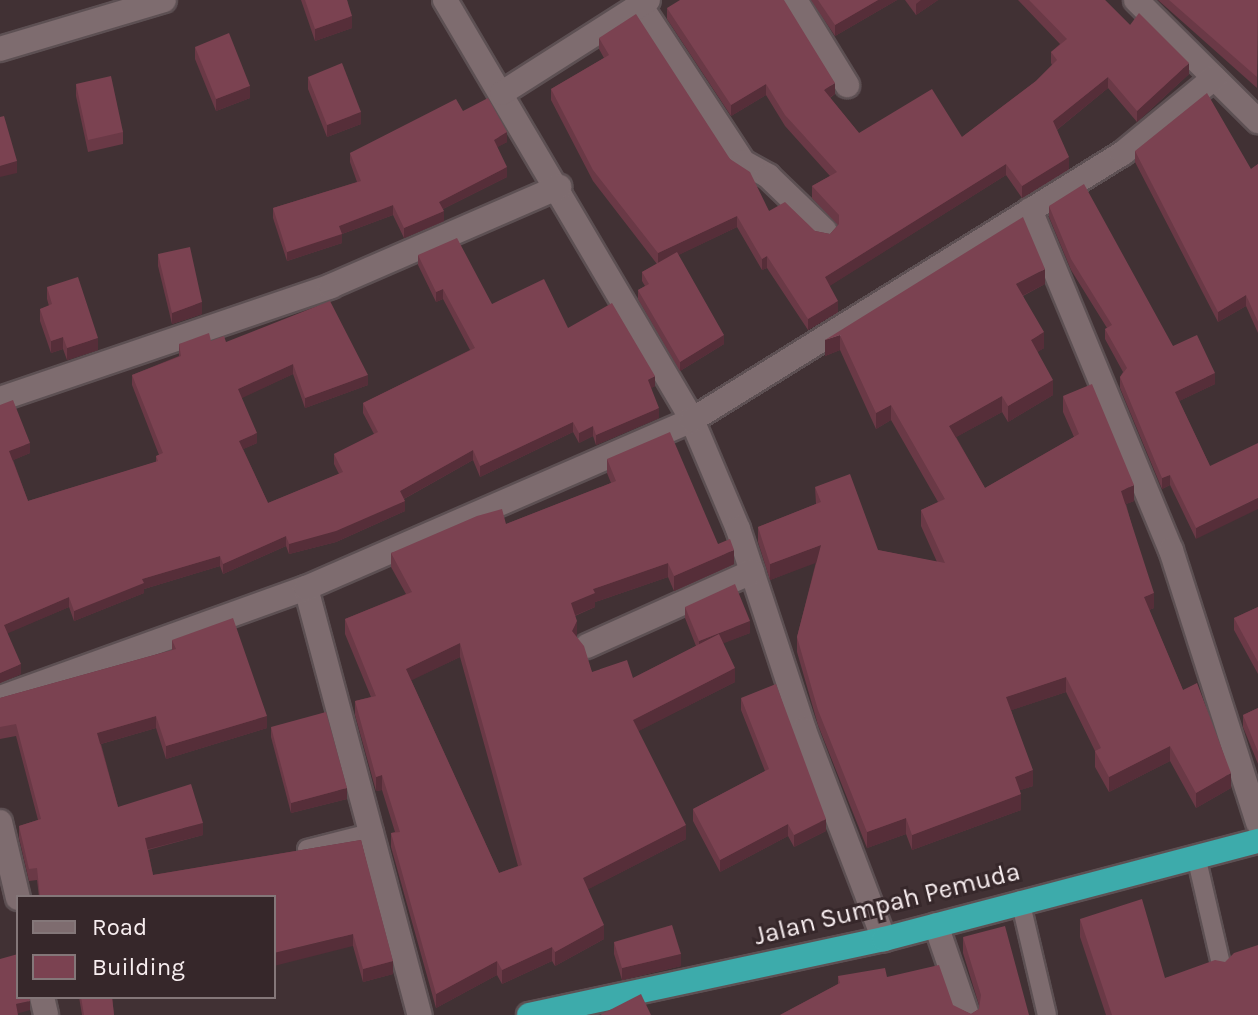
<!DOCTYPE html>
<style>
body{margin:0}
#map{position:relative;width:1258px;height:1015px;overflow:hidden;background:#413134;font-family:Karla,sans-serif}
div>[style]{position:absolute}
[style*='--x']{left:calc(var(--x)*1px);top:calc(var(--y)*1px);width:calc(var(--w)*1px);rotate:calc(var(--a)*1deg)}
.roads{filter:drop-shadow(2px 0 #5d5053) drop-shadow(-2px 0 #5d5053) drop-shadow(0 2px #5d5053) drop-shadow(0 -2px #5d5053)}
.lane>*{height:18px;margin:-9px;padding:0 9px;transform-origin:9px;border-radius:9px;background:#7e6c6f}
.street>*{height:24px;margin:-12px;padding:0 12px;transform-origin:12px;border-radius:12px;background:#7e6c6f}
.highway>*{height:24px;margin:-12px;padding:0 12px;transform-origin:12px;border-radius:12px;background:#3dabab}
.wall>*{inset:0;background:#6a3946}
.shaded-wall>*{inset:0;background:#562e39}
.building>*{inset:0;background:#7b4251}
span{translate:-50% -50%;white-space:nowrap;text-align:center;line-height:1.15;-webkit-text-stroke:6px #36272a;paint-order:stroke}
.street-label{font-size:26px;color:#f8eef0}
.legend{position:absolute;left:16px;top:895px;width:260px;height:104px;box-sizing:border-box;background:#36272a;border:2px solid #847779;margin:0;padding:10px 14px;list-style:none;font-size:24px;color:#f8eef0}
.legend li{display:flex;align-items:center;gap:16px;height:40px}
.legend b{width:40px;border:2px solid #847779}
</style>
<div id="map">
<div class="roads">
<div class="lane">
<div style="--x:307;--y:849;--w:69;--a:-14.2"></div>
<div style="--x:1196;--y:856;--w:116;--a:77"></div>
<div style="--x:1020;--y:900;--w:118;--a:76.8"></div>
</div>
<div class="street">
<div style="--x:445;--y:0;--w:487;--a:59.5"></div>
<div style="--x:692;--y:420;--w:118;--a:67.1"></div>
<div style="--x:738;--y:529;--w:212;--a:71.8"></div>
<div style="--x:804;--y:730;--w:224;--a:69.1"></div>
<div style="--x:795;--y:0;--w:100;--a:58.5"></div>
<div style="--x:1136;--y:0;--w:172;--a:44.8"></div>
<div style="--x:640;--y:5;--w:188;--a:56.7"></div>
<div style="--x:743;--y:162;--w:29;--a:29"></div>
<div style="--x:768;--y:176;--w:79;--a:44"></div>
<div style="--x:0;--y:49;--w:171;--a:-16.6"></div>
<div style="--x:502;--y:93;--w:173;--a:-32.5"></div>
<div style="--x:1030;--y:210;--w:368;--a:67.5"></div>
<div style="--x:1171;--y:550;--w:286;--a:72.3"></div>
<div style="--x:0;--y:399;--w:350;--a:-18.8"></div>
<div style="--x:331;--y:286;--w:249;--a:-23.5"></div>
<div style="--x:306;--y:588;--w:442;--a:75.1"></div>
<div style="--x:587;--y:646;--w:181;--a:-24.2"></div>
<div style="--x:0;--y:698;--w:325;--a:-19.8"></div>
<div style="--x:306;--y:588;--w:421;--a:-23.5"></div>
<div style="--x:692;--y:420;--w:507;--a:-31.78"></div>
<div style="--x:1123;--y:153;--w:118;--a:-39.5"></div>
<div style="--x:0;--y:822;--w:78;--a:76.7"></div>
<div style="--x:936;--y:925;--w:95;--a:71"></div>
<div style="--x:42;--y:997;--w:18;--a:77"></div>
</div>
<div class="highway">
<div style="--x:529;--y:1015;--w:363;--a:-12.1"></div>
<div style="--x:884;--y:939;--w:387;--a:-14.7"></div>
</div>
</div>
<div class="wall">
<div style="clip-path:polygon(301px 0,347px 0,352px 28px,315px 41px)"></div>
<div style="clip-path:polygon(811px 0,897px 0,835px 36px)"></div>
<div style="clip-path:polygon(905px 0,938px 0,916px 15px)"></div>
<div style="clip-path:polygon(1018px 0,1105px 0,1130px 25px,1189px 74px,1137px 122px,1108px 88px,1057px 130px,1069px 169px,1022px 198px,1006px 175px,829px 286px,838px 312px,808px 330px,767px 268px,762px 270px,737px 227px,678px 255px,724px 344px,680px 371px,638px 299px,638px 290px,645px 286px,642px 281px,642px 272px,657px 264px,593px 181px,551px 100px,551px 89px,604px 58px,599px 49px,599px 38px,730px 159px,769px 211px,815px 231px,830px 234px,838px 225px,812px 198px,812px 186px,830px 176px,785px 126px,766px 95px,731px 116px,667px 19px,667px 8px,835px 94px,830px 98px,859px 133px,962px 137px,1036px 81px,1052px 65px,1051px 63px,1051px 52px,1060px 44px)"></div>
<div style="clip-path:polygon(1158px 0,1258px 0,1257px 88px)"></div>
<div style="clip-path:polygon(195px 47px,250px 98px,216px 111px,195px 59px)"></div>
<div style="clip-path:polygon(308px 77px,361px 124px,327px 137px,308px 89px)"></div>
<div style="clip-path:polygon(76px 84px,123px 132px,123px 144px,88px 152px,76px 96px)"></div>
<div style="clip-path:polygon(463px 111px,507px 142px,497px 147px,507px 177px,443px 209px,444px 221px,404px 238px,393px 215px,342px 234px,342px 243px,287px 261px,273px 218px,273px 208px,357px 182px,350px 162px,350px 153px)"></div>
<div style="clip-path:polygon(1135px 151px,1251px 169px,1258px 164px,1258px 333px,1246px 306px,1218px 322px,1135px 162px)"></div>
<div style="clip-path:polygon(1049px 206px,1173px 346px,1215px 384px,1179px 401px,1210px 466px,1196px 539px,1170px 485px,1162px 489px,1120px 388px,1120px 377px,1123px 372px,1105px 339px,1105px 329px,1107px 328px,1071px 270px,1049px 217px)"></div>
<div style="clip-path:polygon(158px 254px,202px 314px,172px 324px,158px 266px)"></div>
<div style="clip-path:polygon(418px 255px,492px 304px,568px 328px,655px 386px,651px 388px,659px 418px,596px 445px,593px 436px,579px 443px,573px 432px,480px 477px,473px 460px,404px 499px,405px 511px,336px 542px,289px 554px,286px 546px,223px 574px,220px 566px,144px 589px,144px 593px,74px 621px,69px 607px,7px 633px,21px 674px,0 683px,0 405px,30px 453px,13px 460px,28px 501px,156px 462px,156px 456px,159px 455px,132px 385px,132px 375px,179px 356px,179px 344px,211px 341px,226px 342px,368px 385px,305px 408px,293px 374px,241px 398px,257px 443px,243px 449px,268px 503px,339px 474px,334px 464px,334px 454px,374px 434px,363px 413px,363px 403px,470px 350px,443px 299px,436px 302px,418px 265px)"></div>
<div style="clip-path:polygon(1045px 284px,1023px 296px,1044px 348px,1037px 352px,1053px 395px,1008px 422px,1002px 412px,956px 437px,985px 488px,1074px 437px,1063px 412px,1063px 396px,1134px 501px,1126px 504px,1154px 608px,1149px 610px,1183px 690px,1231px 788px,1196px 808px,1170px 761px,1109px 792px,1095px 767px,1095px 751px,1066px 692px,1011px 710px,1033px 786px,1020px 790px,1021px 810px,912px 850px,906px 834px,867px 848px,818px 725px,797px 652px,797px 637px,816px 562px,770px 580px,758px 542px,758px 527px,816px 504px,815px 487px,878px 550px,937px 562px,921px 526px,921px 510px,938px 502px,891px 420px,876px 429px,840px 350px,825px 356px,825px 340px)"></div>
<div style="clip-path:polygon(47px 287px,98px 350px,67px 360px,63px 349px,51px 353px,40px 321px,40px 309px,49px 306px,47px 299px)"></div>
<div style="clip-path:polygon(evenodd,607px 459px,718px 544px,734px 564px,674px 591px,668px 577px,595px 602px,595px 607px,575px 616px,576px 636px,592px 672px,633px 678px,696px 646px,685px 618px,685px 607px,750px 633px,723px 643px,735px 682px,638px 731px,686px 839px,588px 889px,604px 939px,555px 966px,552px 961px,502px 984px,497px 975px,436px 1008px,391px 847px,391px 833px,395px 832px,382px 790px,376px 791px,355px 715px,355px 701px,371px 697px,345px 634px,345px 619px,406px 594px,391px 567px,391px 553px,506px 524px,611px 483px,607px 473px,607px 459px,460px 657px,518px 866px,499px 873px,411px 680px,460px 657px)"></div>
<div style="clip-path:polygon(1258px 607px,1258px 674px,1234px 630px,1234px 618px)"></div>
<div style="clip-path:polygon(172px 640px,267px 728px,166px 759px,156px 728px,101px 744px,118px 807px,203px 835px,148px 850px,153px 875px,361px 840px,393px 974px,363px 982px,353px 946px,274px 897px,39px 897px,37px 880px,29px 881px,19px 838px,19px 826px,38px 820px,16px 736px,0 739px,0 698px,172px 650px)"></div>
<div style="clip-path:polygon(741px 698px,826px 831px,794px 847px,788px 836px,720px 872px,693px 821px,693px 809px,765px 771px,741px 710px)"></div>
<div style="clip-path:polygon(1258px 708px,1258px 764px,1243px 727px,1243px 715px)"></div>
<div style="clip-path:polygon(271px 727px,347px 799px,291px 813px,271px 737px)"></div>
<div style="clip-path:polygon(1080px 919px,1165px 978px,1225px 962px,1258px 1015px,1106px 1015px,1080px 937px)"></div>
<div style="clip-path:polygon(963px 937px,1029px 1015px,780px 1015px,838px 984px,838px 976px,887px 977px,971px 1014px,979px 1009px,979px 1005px,963px 953px)"></div>
<div style="clip-path:polygon(614px 942px,681px 966px,622px 980px,614px 954px)"></div>
<div style="clip-path:polygon(79px 997px,112px 997px,114px 1015px,82px 1015px)"></div>
</div>
<div class="shaded-wall">
<div style="clip-path:polygon(878px 0,897px 0,835px 36px,835px 25px)"></div>
<div style="clip-path:polygon(921px 0,938px 0,916px 15px,916px 4px)"></div>
<div style="clip-path:polygon(352px 16px,352px 28px,315px 41px,315px 29px)"></div>
<div style="clip-path:polygon(1189px 63px,1189px 74px,1137px 122px,1137px 111px)"></div>
<div style="clip-path:polygon(1108px 77px,1108px 88px,1053px 133px,1053px 121px)"></div>
<div style="clip-path:polygon(835px 83px,835px 94px,824px 101px,824px 90px)"></div>
<div style="clip-path:polygon(766px 84px,766px 95px,731px 116px,731px 105px)"></div>
<div style="clip-path:polygon(250px 86px,250px 98px,216px 111px,216px 99px)"></div>
<div style="clip-path:polygon(361px 112px,361px 124px,327px 137px,327px 125px)"></div>
<div style="clip-path:polygon(507px 132px,507px 142px,494px 149px,494px 140px)"></div>
<div style="clip-path:polygon(1069px 157px,1069px 169px,1022px 198px,1022px 186px)"></div>
<div style="clip-path:polygon(17px 161px,17px 173px,0 177px,0 166px)"></div>
<div style="clip-path:polygon(1006px 164px,1006px 175px,825px 289px,825px 277px)"></div>
<div style="clip-path:polygon(507px 167px,507px 177px,439px 211px,439px 202px)"></div>
<div style="clip-path:polygon(393px 205px,393px 215px,342px 234px,342px 243px,287px 261px,287px 252px,339px 226px)"></div>
<div style="clip-path:polygon(444px 211px,444px 221px,404px 238px,404px 228px)"></div>
<div style="clip-path:polygon(737px 216px,737px 227px,658px 265px,658px 253px)"></div>
<div style="clip-path:polygon(767px 256px,767px 268px,762px 270px,762px 259px)"></div>
<div style="clip-path:polygon(1045px 269px,1045px 284px,1016px 299px,1016px 284px)"></div>
<div style="clip-path:polygon(443px 289px,443px 299px,436px 302px,436px 292px)"></div>
<div style="clip-path:polygon(1246px 295px,1246px 306px,1218px 322px,1218px 312px)"></div>
<div style="clip-path:polygon(838px 301px,838px 312px,808px 330px,808px 319px)"></div>
<div style="clip-path:polygon(202px 302px,202px 314px,172px 324px,172px 313px)"></div>
<div style="clip-path:polygon(1044px 332px,1044px 348px,1031px 356px,1031px 340px)"></div>
<div style="clip-path:polygon(724px 335px,724px 344px,680px 371px,680px 362px)"></div>
<div style="clip-path:polygon(840px 335px,840px 350px,825px 356px,825px 340px)"></div>
<div style="clip-path:polygon(63px 337px,63px 349px,51px 353px,51px 341px)"></div>
<div style="clip-path:polygon(98px 338px,98px 350px,67px 360px,67px 348px)"></div>
<div style="clip-path:polygon(293px 364px,293px 374px,238px 400px,238px 389px)"></div>
<div style="clip-path:polygon(1215px 373px,1215px 384px,1175px 403px,1175px 392px)"></div>
<div style="clip-path:polygon(368px 375px,368px 385px,305px 408px,305px 398px)"></div>
<div style="clip-path:polygon(655px 376px,655px 386px,648px 390px,648px 380px)"></div>
<div style="clip-path:polygon(1053px 380px,1053px 395px,1008px 422px,1008px 406px)"></div>
<div style="clip-path:polygon(1002px 396px,1002px 412px,949px 441px,949px 426px)"></div>
<div style="clip-path:polygon(891px 405px,891px 420px,876px 429px,876px 413px)"></div>
<div style="clip-path:polygon(659px 408px,659px 418px,596px 445px,596px 435px)"></div>
<div style="clip-path:polygon(573px 422px,573px 432px,480px 477px,480px 466px)"></div>
<div style="clip-path:polygon(593px 426px,593px 436px,579px 443px,579px 433px)"></div>
<div style="clip-path:polygon(257px 433px,257px 443px,239px 451px,239px 441px)"></div>
<div style="clip-path:polygon(30px 443px,30px 453px,9px 462px,9px 451px)"></div>
<div style="clip-path:polygon(473px 450px,473px 460px,400px 501px,400px 491px)"></div>
<div style="clip-path:polygon(1170px 475px,1170px 485px,1162px 489px,1162px 478px)"></div>
<div style="clip-path:polygon(1134px 485px,1134px 501px,1121px 506px,1121px 491px)"></div>
<div style="clip-path:polygon(1258px 498px,1258px 509px,1196px 539px,1196px 528px)"></div>
<div style="clip-path:polygon(405px 501px,405px 511px,336px 542px,289px 554px,289px 544px)"></div>
<div style="clip-path:polygon(286px 536px,286px 546px,223px 574px,223px 564px)"></div>
<div style="clip-path:polygon(821px 545px,821px 561px,770px 580px,770px 564px)"></div>
<div style="clip-path:polygon(734px 550px,734px 564px,674px 591px,674px 576px)"></div>
<div style="clip-path:polygon(220px 556px,220px 566px,144px 589px,144px 593px,74px 621px,74px 611px,142px 579px)"></div>
<div style="clip-path:polygon(668px 563px,668px 577px,595px 602px,595px 607px,571px 617px,571px 603px,593px 589px)"></div>
<div style="clip-path:polygon(1154px 593px,1154px 608px,1144px 612px,1144px 597px)"></div>
<div style="clip-path:polygon(69px 597px,69px 607px,4px 635px,4px 625px)"></div>
<div style="clip-path:polygon(577px 621px,577px 636px,572px 645px,572px 631px)"></div>
<div style="clip-path:polygon(750px 621px,750px 633px,699px 653px,699px 641px)"></div>
<div style="clip-path:polygon(460px 643px,460px 657px,406px 683px,406px 669px)"></div>
<div style="clip-path:polygon(21px 664px,21px 674px,0 683px,0 673px)"></div>
<div style="clip-path:polygon(735px 668px,735px 682px,633px 734px,633px 720px)"></div>
<div style="clip-path:polygon(1066px 677px,1066px 692px,1006px 712px,1006px 697px)"></div>
<div style="clip-path:polygon(156px 716px,156px 728px,97px 745px,97px 733px)"></div>
<div style="clip-path:polygon(267px 716px,267px 728px,166px 759px,166px 746px)"></div>
<div style="clip-path:polygon(1170px 746px,1170px 761px,1109px 792px,1109px 777px)"></div>
<div style="clip-path:polygon(1033px 770px,1033px 786px,1015px 792px,1015px 777px)"></div>
<div style="clip-path:polygon(1231px 773px,1231px 788px,1196px 808px,1196px 793px)"></div>
<div style="clip-path:polygon(382px 775px,382px 790px,376px 791px,376px 777px)"></div>
<div style="clip-path:polygon(347px 788px,347px 799px,291px 813px,291px 803px)"></div>
<div style="clip-path:polygon(1021px 794px,1021px 810px,912px 850px,912px 835px)"></div>
<div style="clip-path:polygon(906px 818px,906px 834px,867px 848px,867px 832px)"></div>
<div style="clip-path:polygon(826px 819px,826px 831px,794px 847px,794px 835px)"></div>
<div style="clip-path:polygon(203px 823px,203px 835px,145px 850px,145px 838px)"></div>
<div style="clip-path:polygon(788px 824px,788px 836px,720px 872px,720px 860px)"></div>
<div style="clip-path:polygon(686px 825px,686px 839px,583px 892px,583px 878px)"></div>
<div style="clip-path:polygon(604px 925px,604px 939px,555px 966px,555px 952px)"></div>
<div style="clip-path:polygon(353px 934px,353px 946px,274px 966px,274px 953px)"></div>
<div style="clip-path:polygon(552px 947px,552px 961px,502px 984px,502px 970px)"></div>
<div style="clip-path:polygon(681px 954px,681px 966px,622px 980px,622px 968px)"></div>
<div style="clip-path:polygon(393px 961px,393px 974px,363px 982px,363px 969px)"></div>
<div style="clip-path:polygon(497px 961px,497px 975px,436px 1008px,436px 994px)"></div>
<div style="clip-path:polygon(30px 1001px,30px 1010px,16px 1014px,16px 1004px)"></div>
</div>
<div class="building">
<div style="clip-path:polygon(305px 0,347px 0,352px 16px,315px 29px)"></div>
<div style="clip-path:polygon(680px 0,784px 0,835px 83px,824px 90px,859px 133px,932px 89px,962px 137px,1036px 81px,1057px 60px,1051px 52px,1067px 39px,1029px 0,1105px 0,1130px 25px,1139px 13px,1189px 63px,1137px 111px,1108px 77px,1053px 121px,1069px 157px,1022px 186px,1006px 164px,825px 277px,838px 301px,808px 319px,767px 256px,762px 259px,737px 216px,658px 253px,593px 170px,551px 89px,609px 55px,599px 38px,636px 14px,730px 159px,750px 172px,769px 211px,785px 202px,815px 231px,830px 234px,839px 224px,839px 215px,812px 186px,837px 172px,785px 115px,766px 84px,731px 105px,667px 8px)"></div>
<div style="clip-path:polygon(818px 0,878px 0,835px 25px)"></div>
<div style="clip-path:polygon(1169px 0,1258px 0,1257px 77px)"></div>
<div style="clip-path:polygon(229px 33px,250px 86px,216px 99px,195px 47px)"></div>
<div style="clip-path:polygon(342px 63px,361px 112px,327px 125px,308px 77px)"></div>
<div style="clip-path:polygon(111px 76px,123px 132px,88px 140px,76px 84px)"></div>
<div style="clip-path:polygon(1207px 93px,1251px 169px,1258px 164px,1258px 322px,1246px 295px,1218px 312px,1135px 151px)"></div>
<div style="clip-path:polygon(488px 98px,507px 132px,494px 140px,507px 167px,439px 202px,444px 211px,404px 228px,393px 205px,339px 226px,342px 234px,287px 252px,273px 208px,361px 181px,350px 153px,456px 99px,463px 111px)"></div>
<div style="clip-path:polygon(4px 116px,17px 161px,0 166px,0 117px)"></div>
<div style="clip-path:polygon(1084px 184px,1173px 346px,1197px 335px,1215px 373px,1175px 392px,1210px 466px,1258px 443px,1258px 498px,1196px 528px,1170px 475px,1162px 478px,1120px 377px,1127px 368px,1105px 329px,1112px 325px,1071px 259px,1049px 206px)"></div>
<div style="clip-path:polygon(1023px 217px,1045px 269px,1016px 284px,1044px 332px,1031px 340px,1053px 380px,1008px 406px,1002px 396px,949px 426px,985px 488px,1079px 434px,1063px 396px,1092px 384px,1134px 485px,1121px 491px,1154px 593px,1144px 597px,1183px 690px,1197px 683px,1231px 773px,1196px 793px,1170px 746px,1109px 777px,1095px 751px,1101px 748px,1066px 677px,1006px 697px,1033px 770px,1015px 777px,1021px 794px,912px 835px,906px 818px,867px 832px,818px 710px,797px 637px,821px 545px,770px 564px,758px 527px,821px 502px,815px 487px,850px 474px,878px 550px,945px 563px,921px 510px,945px 499px,891px 405px,876px 413px,840px 335px,825px 340px)"></div>
<div style="clip-path:polygon(457px 238px,492px 304px,544px 279px,568px 328px,612px 303px,655px 376px,648px 380px,659px 408px,596px 435px,593px 426px,579px 433px,573px 422px,480px 466px,473px 450px,400px 491px,405px 501px,336px 531px,289px 544px,286px 536px,223px 564px,220px 556px,142px 579px,144px 583px,74px 611px,69px 597px,4px 625px,21px 664px,0 673px,0 405px,13px 400px,30px 443px,9px 451px,28px 501px,158px 461px,156px 456px,163px 453px,132px 375px,181px 356px,179px 344px,209px 333px,211px 341px,224px 336px,226px 342px,330px 301px,368px 375px,305px 398px,293px 364px,238px 389px,257px 433px,239px 441px,268px 503px,343px 472px,334px 454px,378px 432px,363px 403px,475px 348px,443px 289px,436px 292px,418px 255px)"></div>
<div style="clip-path:polygon(190px 247px,202px 302px,172px 313px,158px 254px)"></div>
<div style="clip-path:polygon(677px 252px,724px 335px,680px 362px,638px 290px,649px 284px,642px 272px)"></div>
<div style="clip-path:polygon(78px 277px,98px 338px,67px 348px,63px 337px,51px 341px,40px 309px,52px 304px,47px 287px)"></div>
<div style="clip-path:polygon(evenodd,670px 432px,718px 544px,730px 539px,734px 550px,674px 576px,668px 563px,593px 589px,595px 593px,571px 603px,577px 621px,572px 631px,584px 646px,592px 672px,627px 660px,633px 678px,719px 634px,735px 668px,633px 720px,686px 825px,583px 878px,604px 925px,555px 952px,552px 947px,502px 970px,497px 961px,436px 994px,391px 833px,400px 832px,382px 775px,376px 777px,355px 701px,376px 696px,345px 619px,412px 592px,391px 553px,477px 516px,502px 509px,506px 524px,616px 481px,607px 459px,670px 432px,460px 643px,522px 865px,499px 873px,406px 669px,460px 643px)"></div>
<div style="clip-path:polygon(735px 584px,750px 621px,699px 641px,685px 607px)"></div>
<div style="clip-path:polygon(1258px 607px,1258px 662px,1234px 618px)"></div>
<div style="clip-path:polygon(233px 618px,267px 716px,166px 746px,156px 716px,97px 733px,118px 807px,191px 784px,203px 823px,145px 838px,153px 875px,361px 840px,393px 961px,363px 969px,353px 934px,274px 953px,274px 897px,40px 897px,37px 868px,29px 869px,19px 826px,41px 819px,16px 724px,0 727px,0 698px,176px 649px,172px 640px)"></div>
<div style="clip-path:polygon(776px 684px,826px 819px,794px 835px,788px 824px,720px 860px,693px 809px,769px 769px,741px 698px)"></div>
<div style="clip-path:polygon(1258px 708px,1258px 752px,1243px 715px)"></div>
<div style="clip-path:polygon(326px 712px,347px 788px,291px 803px,271px 727px)"></div>
<div style="clip-path:polygon(1142px 899px,1165px 978px,1215px 960px,1225px 962px,1234px 953px,1258px 945px,1258px 1015px,1112px 1015px,1080px 919px)"></div>
<div style="clip-path:polygon(672px 925px,681px 954px,622px 968px,614px 942px)"></div>
<div style="clip-path:polygon(1005px 926px,1029px 1015px,780px 1015px,840px 983px,838px 976px,885px 968px,887px 977px,939px 965px,953px 1005px,971px 1014px,979px 1009px,981px 995px,963px 937px)"></div>
<div style="clip-path:polygon(18px 954px,18px 997px,29px 997px,30px 1001px,16px 1004px,18px 1015px,0 1015px,0 959px)"></div>
<div style="clip-path:polygon(641px 994px,651px 1015px,600px 1015px)"></div>
<div style="clip-path:polygon(81px 997px,112px 997px,114px 1015px,84px 1015px)"></div>
</div>
<div class="street-label">
<span style="left:887px;top:904px;rotate:-14deg">Jalan Sumpah Pemuda</span>
</div>
<ul class="legend">
<li><b style="height:10px;background:#7e6c6f"></b>Road</li>
<li><b style="height:22px;background:#7b4251"></b>Building</li>
</ul>
</div>
